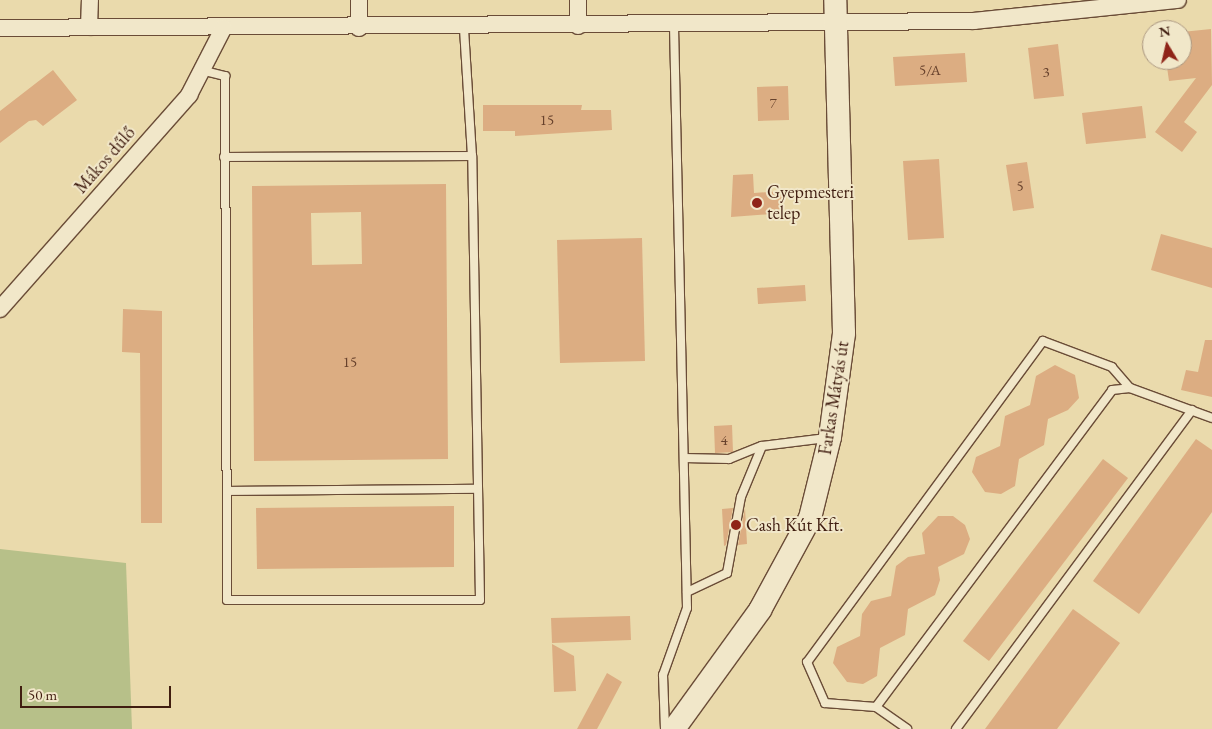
<!DOCTYPE html>
<meta charset="utf-8">
<style>
body{margin:0}
#map{position:relative;width:1212px;height:729px;overflow:hidden;background:#eadaac;font-family:"EB Garamond",serif}
div>[style]{position:absolute}
[style*='--x']{left:calc(var(--x)*1px);top:calc(var(--y)*1px);width:calc(var(--w)*1px);rotate:calc(var(--a)*1deg)}
.green>*{inset:0;background:#b7c089}
.building>*{inset:0;background:#dcad82}
.roads{filter:drop-shadow(1px 0 #6a4c37) drop-shadow(-1px 0 #6a4c37) drop-shadow(0 1px #6a4c37) drop-shadow(0 -1px #6a4c37)}
.lane>*{height:8px;margin:-4px;padding:0 4px;transform-origin:4px;border-radius:4px;background:#f1e7c9}
.street>*{height:16px;margin:-8px;padding:0 8px;transform-origin:8px;border-radius:8px;background:#f1e7c9}
.secondary>*{height:22px;margin:-11px;padding:0 11px;transform-origin:11px;border-radius:11px;background:#f1e7c9}
.dots>*{width:14px;height:14px;translate:-50% -50%;box-sizing:border-box;border:2px solid #f1e7c9;border-radius:50%}
span{translate:-50% -50%;white-space:nowrap;text-align:center;line-height:1.15;-webkit-text-stroke:4px #f1e7c9;paint-order:stroke}
.number-label{font-size:15px;color:#67412c}
.number-label span{-webkit-text-stroke-width:0}
.street-label{font-size:18px;color:#401d10}
.poi-label{font-size:18px;color:#401d10}
.left{translate:0 -50%;text-align:left}
.north{position:absolute;left:1142px;top:20px;width:50px;height:50px;box-sizing:border-box;background:#f1e7c9;border:1px solid #aa967f;border-radius:50%;rotate:351deg;font-size:14px;font-weight:700;line-height:20px;text-align:center;color:#401d10}
.north::after{content:'';display:block;margin:auto;width:18px;height:22px;background:#8f2418;clip-path:polygon(50% 0,100% 100%,50% 72%,0 100%)}
.scale{position:absolute;left:20px;top:686px;width:151px;height:22px;box-sizing:border-box;border:2px solid #401d10;border-top:0;padding-left:6px;font-size:15px;line-height:18px;white-space:nowrap;color:#401d10;-webkit-text-stroke:4px #f1e7c9;paint-order:stroke}
</style>
<div id="map">
<div class="green">
<div style="clip-path:polygon(0 549px,126px 563px,132px 729px,0 729px)"></div>
</div>
<div class="building">
<div style="clip-path:polygon(1211px 29px,1212px 85px,1184px 122px,1197px 132px,1182px 152px,1155px 132px,1196px 78px,1169px 81px,1166px 60px,1182px 60px,1182px 32px)"></div>
<div style="clip-path:polygon(1058px 44px,1064px 96px,1034px 99px,1028px 48px)"></div>
<div style="clip-path:polygon(965px 53px,967px 82px,895px 86px,893px 57px)"></div>
<div style="clip-path:polygon(53px 70px,77px 100px,43px 126px,36px 120px,29px 121px,0 143px,0 111px)"></div>
<div style="clip-path:polygon(788px 86px,789px 120px,758px 121px,757px 87px)"></div>
<div style="clip-path:polygon(483px 105px,582px 105px,581px 110px,611px 110px,612px 130px,515px 136px,515px 131px,483px 131px)"></div>
<div style="clip-path:polygon(1142px 106px,1146px 138px,1086px 144px,1082px 113px)"></div>
<div style="clip-path:polygon(939px 159px,944px 238px,908px 240px,903px 161px)"></div>
<div style="clip-path:polygon(1027px 162px,1034px 208px,1013px 211px,1006px 165px)"></div>
<div style="clip-path:polygon(753px 174px,754px 193px,783px 191px,784px 213px,731px 217px,733px 175px)"></div>
<div style="clip-path:polygon(evenodd,446px 184px,448px 459px,254px 461px,252px 186px,446px 184px,361px 212px,362px 264px,312px 265px,311px 213px,361px 212px)"></div>
<div style="clip-path:polygon(1161px 234px,1212px 248px,1212px 288px,1151px 270px)"></div>
<div style="clip-path:polygon(642px 238px,645px 361px,560px 363px,557px 240px)"></div>
<div style="clip-path:polygon(805px 285px,806px 301px,758px 304px,757px 288px)"></div>
<div style="clip-path:polygon(123px 309px,162px 311px,162px 523px,141px 523px,140px 353px,122px 352px)"></div>
<div style="clip-path:polygon(1205px 340px,1212px 340px,1212px 397px,1181px 390px,1186px 370px,1198px 372px)"></div>
<div style="clip-path:polygon(1055px 365px,1075px 375px,1079px 398px,1068px 410px,1048px 419px,1044px 445px,1019px 459px,1015px 486px,1001px 494px,985px 492px,972px 472px,976px 457px,1000px 446px,1005px 416px,1030px 405px,1036px 376px)"></div>
<div style="clip-path:polygon(732px 425px,733px 452px,715px 453px,714px 426px)"></div>
<div style="clip-path:polygon(1196px 439px,1212px 450px,1212px 512px,1139px 614px,1093px 581px)"></div>
<div style="clip-path:polygon(1103px 459px,1128px 478px,989px 661px,963px 641px)"></div>
<div style="clip-path:polygon(454px 506px,454px 567px,257px 569px,256px 508px)"></div>
<div style="clip-path:polygon(733px 508px,726px 545px,724px 546px,722px 509px)"></div>
<div style="clip-path:polygon(745px 508px,747px 544px,738px 545px)"></div>
<div style="clip-path:polygon(938px 516px,953px 516px,965px 525px,970px 539px,964px 554px,938px 567px,940px 580px,935px 595px,908px 609px,905px 635px,880px 648px,877px 676px,863px 684px,847px 682px,833px 663px,837px 647px,860px 636px,862px 614px,871px 601px,891px 596px,896px 566px,908px 557px,925px 554px,922px 533px)"></div>
<div style="clip-path:polygon(1073px 609px,1120px 643px,1057px 729px,985px 729px)"></div>
<div style="clip-path:polygon(630px 616px,631px 640px,552px 643px,551px 618px)"></div>
<div style="clip-path:polygon(552px 644px,574px 656px,576px 691px,554px 692px)"></div>
<div style="clip-path:polygon(607px 673px,622px 682px,597px 729px,577px 729px)"></div>
</div>
<div class="roads">
<div class="lane">
<div style="--x:205;--y:71;--w:21;--a:14"></div>
<div style="--x:225;--y:76;--w:524;--a:89.78"></div>
<div style="--x:227;--y:600;--w:253;--a:0"></div>
<div style="--x:480;--y:600;--w:444;--a:-91"></div>
<div style="--x:472;--y:156;--w:128;--a:-93.6"></div>
<div style="--x:224;--y:157;--w:248;--a:-0.2"></div>
<div style="--x:1130;--y:388;--w:87;--a:20.1"></div>
<div style="--x:684;--y:458;--w:45;--a:1.3"></div>
<div style="--x:729;--y:459;--w:35;--a:-22"></div>
<div style="--x:762;--y:446;--w:65;--a:-7"></div>
<div style="--x:227;--y:491;--w:249;--a:-0.5"></div>
<div style="--x:687;--y:592;--w:44;--a:-25.4"></div>
<div style="--x:727;--y:573;--w:77;--a:-79.6"></div>
<div style="--x:741;--y:497;--w:55;--a:-67.6"></div>
<div style="--x:876;--y:707;--w:395;--a:-53.3"></div>
<div style="--x:1112;--y:390;--w:18;--a:-6"></div>
<div style="--x:1130;--y:388;--w:28;--a:-131"></div>
<div style="--x:1112;--y:367;--w:74;--a:-159.4"></div>
<div style="--x:1043;--y:341;--w:398;--a:126.3"></div>
<div style="--x:807;--y:662;--w:45;--a:66.3"></div>
<div style="--x:825;--y:703;--w:51;--a:4.5"></div>
<div style="--x:876;--y:707;--w:38;--a:35"></div>
<div style="--x:665;--y:729;--w:54;--a:-92.1"></div>
<div style="--x:663;--y:675;--w:71;--a:-70.3"></div>
<div style="--x:687;--y:608;--w:582;--a:-91.28"></div>
<div style="--x:956;--y:729;--w:397;--a:-53.5"></div>
</div>
<div class="street">
<div style="--x:578;--y:0;--w:26;--a:90"></div>
<div style="--x:89;--y:27;--w:27;--a:-88"></div>
<div style="--x:0;--y:28;--w:974;--a:-0.41"></div>
<div style="--x:974;--y:21;--w:205;--a:-5.9"></div>
<div style="--x:359;--y:28;--w:28;--a:-90"></div>
<div style="--x:0;--y:309;--w:286;--a:-48.5"></div>
<div style="--x:189;--y:95;--w:76;--a:-62.8"></div>
</div>
<div class="secondary">
<div style="--x:674;--y:729;--w:147;--a:-54.1"></div>
<div style="--x:760;--y:610;--w:105;--a:-61.5"></div>
<div style="--x:810;--y:518;--w:83;--a:-76.1"></div>
<div style="--x:830;--y:437;--w:105;--a:-82.3"></div>
<div style="--x:844;--y:333;--w:333;--a:-91.5"></div>
</div>
</div>
<div class="dots">
<div style="left:757px;top:203px;background:#8f2418"></div>
<div style="left:736px;top:525px;background:#8f2418"></div>
</div>
<div class="number-label">
<span style="left:930px;top:70px">5/A</span>
<span style="left:1046px;top:72px">3</span>
<span style="left:773px;top:103px">7</span>
<span style="left:547px;top:120px">15</span>
<span style="left:1020px;top:186px">5</span>
<span style="left:350px;top:362px">15</span>
<span style="left:724px;top:440px">4</span>
</div>
<div class="street-label">
<span style="left:105px;top:160px;rotate:-49deg">Mákos dűlő</span>
<span style="left:834px;top:398px;rotate:-81deg">Farkas Mátyás út</span>
</div>
<div class="poi-label">
<span class="left" style="left:767px;top:203px">Gyepmesteri<br>telep</span>
<span class="left" style="left:746px;top:525px">Cash Kút Kft.</span>
</div>
<div class="north">N</div>
<div class="scale">50 m</div>
</div>
